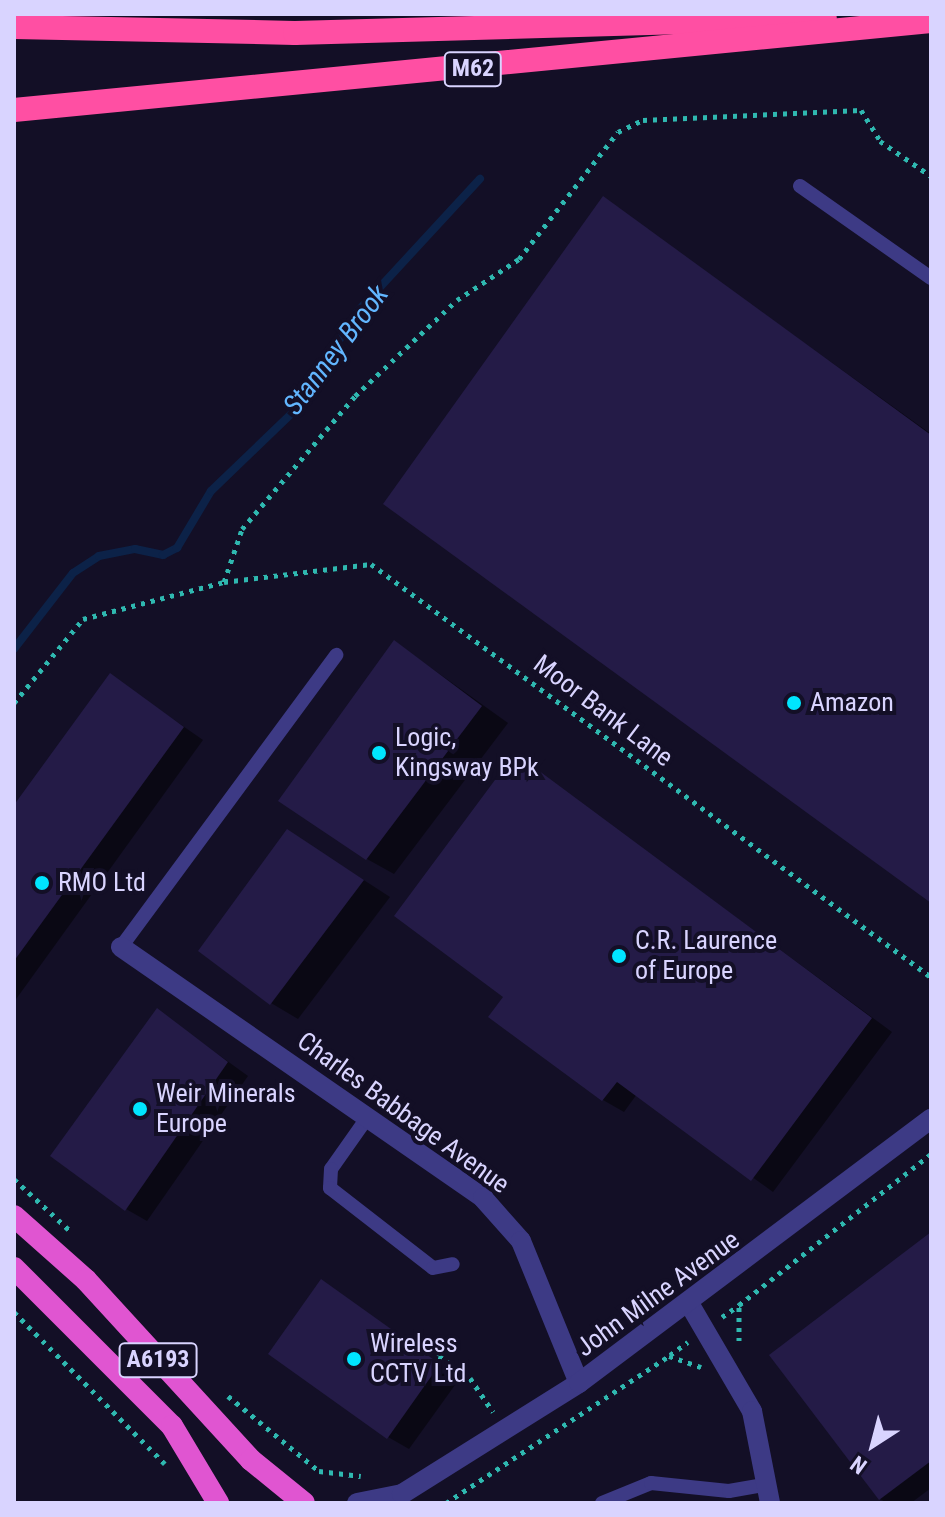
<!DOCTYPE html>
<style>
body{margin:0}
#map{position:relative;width:945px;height:1517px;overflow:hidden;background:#130f26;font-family:"Roboto Condensed",sans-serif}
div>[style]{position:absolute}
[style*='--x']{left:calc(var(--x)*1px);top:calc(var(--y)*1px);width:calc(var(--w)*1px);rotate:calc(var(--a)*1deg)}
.shadow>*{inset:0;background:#0007}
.stream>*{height:8px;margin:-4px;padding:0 4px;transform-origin:4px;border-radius:4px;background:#0c2248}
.building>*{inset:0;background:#241b47}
.path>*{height:5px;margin-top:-2.5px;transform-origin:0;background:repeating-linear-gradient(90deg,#2fb8b0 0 4px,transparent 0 10px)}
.service>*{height:14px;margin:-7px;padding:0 7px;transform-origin:7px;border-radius:7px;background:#3d3a85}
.minor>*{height:20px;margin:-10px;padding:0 10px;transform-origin:10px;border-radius:10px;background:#3d3a85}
.trunk>*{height:22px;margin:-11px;padding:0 11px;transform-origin:11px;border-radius:11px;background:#e055d1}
.motorway>*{height:24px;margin:-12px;padding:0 12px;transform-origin:12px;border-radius:12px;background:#ff4fa3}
.dots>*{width:22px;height:22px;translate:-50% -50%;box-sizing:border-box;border:4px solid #130f26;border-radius:50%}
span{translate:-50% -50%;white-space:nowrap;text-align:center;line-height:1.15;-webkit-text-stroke:8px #130f26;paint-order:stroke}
.shield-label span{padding:2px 6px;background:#130f26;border:2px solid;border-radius:6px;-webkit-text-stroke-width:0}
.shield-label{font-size:24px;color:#d9d4ff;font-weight:700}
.poi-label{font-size:26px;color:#d9d4ff}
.left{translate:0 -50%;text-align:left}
.street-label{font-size:26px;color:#d9d4ff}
.water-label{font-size:28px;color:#62b6ff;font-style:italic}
.frame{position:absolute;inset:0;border:16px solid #d9d4ff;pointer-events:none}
.north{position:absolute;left:833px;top:1405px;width:80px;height:80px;-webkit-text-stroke:6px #130f26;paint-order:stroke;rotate:216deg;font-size:22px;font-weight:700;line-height:32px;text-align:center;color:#d9d4ff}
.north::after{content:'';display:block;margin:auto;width:28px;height:36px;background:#d9d4ff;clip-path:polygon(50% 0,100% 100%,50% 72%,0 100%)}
</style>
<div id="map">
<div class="shadow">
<div style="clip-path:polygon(604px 199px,931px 434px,931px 900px)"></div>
<div style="clip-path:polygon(395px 642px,508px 723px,394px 874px,367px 859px)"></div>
<div style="clip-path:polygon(111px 676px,203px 740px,14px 1002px,14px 809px)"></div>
<div style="clip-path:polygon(515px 755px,892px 1032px,773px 1192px,637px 1094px,624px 1112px,603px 1100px,491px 1017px,506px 997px)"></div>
<div style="clip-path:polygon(288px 831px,390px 897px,298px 1019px,271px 1003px)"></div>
<div style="clip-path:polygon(158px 1011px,248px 1076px,147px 1221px,126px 1209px)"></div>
<div style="clip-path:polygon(931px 1235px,931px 1488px,911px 1503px,887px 1503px,880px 1499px)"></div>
<div style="clip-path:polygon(322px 1282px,460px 1378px,409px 1449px,388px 1437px)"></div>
</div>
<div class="stream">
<div style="--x:14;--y:649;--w:96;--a:-52.2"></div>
<div style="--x:73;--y:573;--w:31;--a:-33"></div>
<div style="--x:99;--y:556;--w:37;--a:-11"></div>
<div style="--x:135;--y:549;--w:29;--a:12"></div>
<div style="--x:163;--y:555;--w:16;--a:-27"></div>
<div style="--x:177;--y:548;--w:66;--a:-59.2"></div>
<div style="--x:211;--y:491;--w:112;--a:-43.9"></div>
<div style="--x:292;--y:413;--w:121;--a:-57.1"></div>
<div style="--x:358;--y:311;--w:180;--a:-47.3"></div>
</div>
<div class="building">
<div style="clip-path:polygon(603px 196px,931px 435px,931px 903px,383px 504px)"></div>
<div style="clip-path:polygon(394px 640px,482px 706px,366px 860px,278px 801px)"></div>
<div style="clip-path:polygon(110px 673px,184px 727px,14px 961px,14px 805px)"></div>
<div style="clip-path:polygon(515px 753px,872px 1018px,751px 1181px,617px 1082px,602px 1101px,488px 1017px,503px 997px,394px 916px)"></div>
<div style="clip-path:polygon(287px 829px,364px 880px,270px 1005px,198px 951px)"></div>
<div style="clip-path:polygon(157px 1008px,228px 1062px,125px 1211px,50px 1156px)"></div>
<div style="clip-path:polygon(931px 1232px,931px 1461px,879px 1500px,769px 1355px)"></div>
<div style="clip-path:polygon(321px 1279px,440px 1364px,387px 1439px,268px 1354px)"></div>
</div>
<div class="path">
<div style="--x:224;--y:582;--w:56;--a:-71.2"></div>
<div style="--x:242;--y:529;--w:175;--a:-49.6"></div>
<div style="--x:355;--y:396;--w:140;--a:-43.3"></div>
<div style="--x:457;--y:300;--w:74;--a:-33.5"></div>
<div style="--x:519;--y:259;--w:161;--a:-52.1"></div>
<div style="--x:618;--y:132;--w:28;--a:-26"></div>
<div style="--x:643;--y:120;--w:218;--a:-2.6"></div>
<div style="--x:861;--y:110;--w:36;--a:58"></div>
<div style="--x:880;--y:141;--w:62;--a:34.5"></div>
<div style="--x:14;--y:703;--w:109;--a:-50.6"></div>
<div style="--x:83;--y:619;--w:146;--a:-14.7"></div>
<div style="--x:224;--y:582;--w:148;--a:-7"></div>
<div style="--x:371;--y:564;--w:696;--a:36.41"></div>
<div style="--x:14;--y:1179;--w:75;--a:42.8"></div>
<div style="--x:14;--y:1312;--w:214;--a:45.2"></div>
<div style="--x:722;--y:1317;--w:21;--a:-35"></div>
<div style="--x:739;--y:1341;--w:36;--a:-90"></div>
<div style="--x:739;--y:1305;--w:244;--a:-38.2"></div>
<div style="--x:445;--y:1346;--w:12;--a:121"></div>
<div style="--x:439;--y:1356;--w:38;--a:35"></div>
<div style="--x:470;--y:1378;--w:41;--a:55.9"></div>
<div style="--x:670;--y:1355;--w:22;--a:-36"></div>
<div style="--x:228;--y:1396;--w:118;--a:39.5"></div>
<div style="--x:319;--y:1471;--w:42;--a:6.8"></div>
<div style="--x:446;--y:1503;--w:267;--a:-33.4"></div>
<div style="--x:669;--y:1356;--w:34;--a:19"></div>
</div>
<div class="service">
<div style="--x:800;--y:186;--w:160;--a:35.1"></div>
<div style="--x:121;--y:947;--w:363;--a:-53.6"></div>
<div style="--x:367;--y:1118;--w:62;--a:125.2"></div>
<div style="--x:331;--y:1169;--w:19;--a:93"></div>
<div style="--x:330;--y:1188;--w:130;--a:37.8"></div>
<div style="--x:433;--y:1268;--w:20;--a:-11"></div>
<div style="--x:602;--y:1503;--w:53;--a:-22.2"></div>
<div style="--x:651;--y:1483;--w:78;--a:5.9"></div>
<div style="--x:729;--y:1491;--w:39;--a:-10"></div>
</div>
<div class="minor">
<div style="--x:121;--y:947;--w:441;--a:34.7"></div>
<div style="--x:483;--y:1198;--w:57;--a:48.5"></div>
<div style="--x:521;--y:1241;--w:153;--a:67.8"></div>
<div style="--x:690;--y:1305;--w:123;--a:59.7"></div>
<div style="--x:752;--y:1411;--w:94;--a:78.9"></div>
<div style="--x:357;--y:1503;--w:46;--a:-11.3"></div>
<div style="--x:402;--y:1494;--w:209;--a:-32.1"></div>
<div style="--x:579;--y:1383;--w:440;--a:-36.9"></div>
</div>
<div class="trunk">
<div style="--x:14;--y:1216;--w:96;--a:41.6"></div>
<div style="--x:86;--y:1280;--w:244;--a:47.5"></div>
<div style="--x:251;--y:1460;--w:68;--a:39.1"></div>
<div style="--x:14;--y:1268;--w:223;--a:45"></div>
<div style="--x:172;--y:1426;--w:90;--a:59.1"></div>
</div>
<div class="motorway">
<div style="--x:14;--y:27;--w:281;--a:1.2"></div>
<div style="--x:295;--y:33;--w:530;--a:-1.62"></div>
<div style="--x:14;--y:110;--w:921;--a:-5.54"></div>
</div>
<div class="dots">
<div style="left:794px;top:703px;background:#00e5ff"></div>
<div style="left:379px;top:753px;background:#00e5ff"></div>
<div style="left:42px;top:883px;background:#00e5ff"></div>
<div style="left:619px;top:956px;background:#00e5ff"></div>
<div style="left:140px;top:1109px;background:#00e5ff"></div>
<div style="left:354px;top:1359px;background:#00e5ff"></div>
</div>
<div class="shield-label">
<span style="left:473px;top:69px">M62</span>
<span style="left:158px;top:1360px">A6193</span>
</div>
<div class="poi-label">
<span class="left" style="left:810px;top:703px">Amazon</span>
<span class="left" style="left:395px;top:753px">Logic,<br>Kingsway BPk</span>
<span class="left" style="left:58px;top:883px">RMO Ltd</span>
<span class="left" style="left:635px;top:956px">C.R. Laurence<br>of Europe</span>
<span class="left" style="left:156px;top:1109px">Weir Minerals<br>Europe</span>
<span class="left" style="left:370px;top:1359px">Wireless<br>CCTV Ltd</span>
</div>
<div class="street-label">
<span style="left:603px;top:711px;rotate:37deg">Moor Bank Lane</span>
<span style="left:403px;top:1113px;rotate:36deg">Charles Babbage Avenue</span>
<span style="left:658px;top:1294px;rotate:-36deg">John Milne Avenue</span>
</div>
<div class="water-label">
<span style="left:336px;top:350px;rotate:-53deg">Stanney Brook</span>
</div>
<div class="frame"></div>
<div class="north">N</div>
</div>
